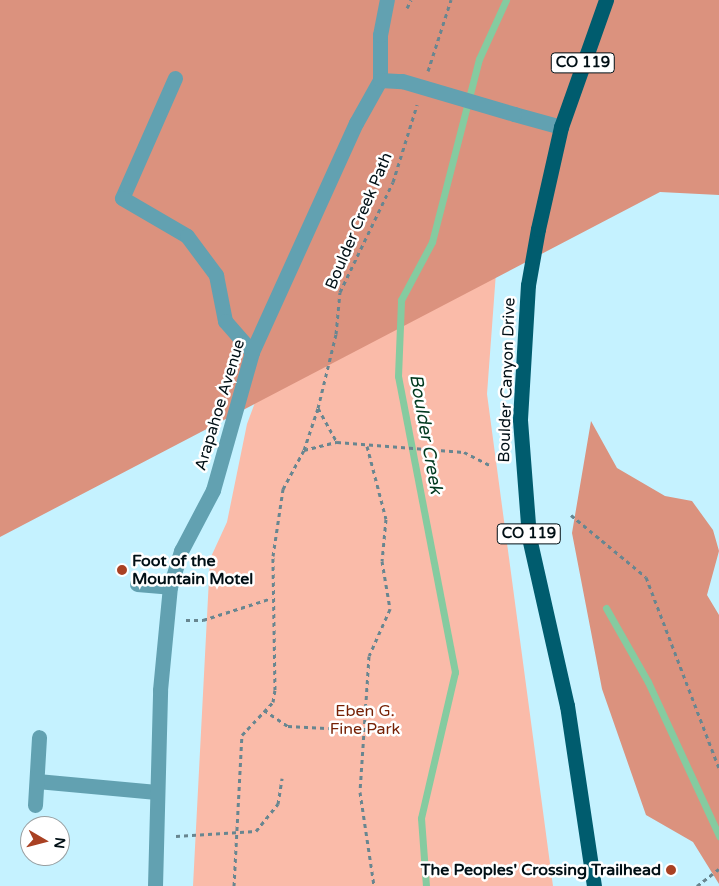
<!DOCTYPE html>
<style>
body{margin:0}
#map{position:relative;width:719px;height:886px;overflow:hidden;background:#c5f2ff;font-family:"Varela Round",sans-serif}
div>[style]{position:absolute}
[style*='--x']{left:calc(var(--x)*1px);top:calc(var(--y)*1px);width:calc(var(--w)*1px);rotate:calc(var(--a)*1deg)}
.green>*{inset:0;background:#fabba9}
.forest>*{inset:0;background:#db927e}
.stream>*{height:7px;margin:-3.5px;padding:0 3.5px;transform-origin:3.5px;border-radius:3.5px;background:#85cba0}
.path>*{height:3px;margin-top:-1.5px;transform-origin:0;background:repeating-linear-gradient(90deg,#688690 0 4px,transparent 0 8px)}
.minor>*{height:15px;margin:-7.5px;padding:0 7.5px;transform-origin:7.5px;border-radius:7.5px;background:#62a1b1}
.major>*{height:15px;margin:-7.5px;padding:0 7.5px;transform-origin:7.5px;border-radius:7.5px;background:#005c6e}
.minor-bridge>*{height:15px;margin:-7.5px;padding:0 7.5px;transform-origin:7.5px;border-radius:7.5px;background:#62a1b1}
.dots>*{width:14px;height:14px;translate:-50% -50%;box-sizing:border-box;border:2px solid #fff;border-radius:50%}
span{translate:-50% -50%;white-space:nowrap;text-align:center;line-height:1.15;-webkit-text-stroke:5px #fff;paint-order:stroke}
.shield-label span{padding:1px 4px;background:#fff;border:1px solid;border-radius:4px;-webkit-text-stroke-width:0}
.shield-label{font-size:15px;color:#000f15;font-weight:700}
.street-label{font-size:16px;color:#000f15}
.poi-label{font-size:16px;color:#000f15;font-weight:700}
.left{translate:0 -50%;text-align:left}
.right{translate:-100% -50%;text-align:right}
.park-label{font-size:16px;color:#762105}
.water-label{font-size:18px;color:#00391e;font-style:italic}
.north{position:absolute;left:20px;top:816px;width:50px;height:50px;box-sizing:border-box;background:#fff;border:1px solid #999fa1;border-radius:50%;rotate:98deg;font-size:14px;font-weight:700;line-height:20px;text-align:center;color:#000f15}
.north::after{content:'';display:block;margin:auto;width:18px;height:22px;background:#a94123;clip-path:polygon(50% 0,100% 100%,50% 72%,0 100%)}
</style>
<div id="map">
<div class="green">
<div style="clip-path:polygon(497px 259px,487px 394px,553px 886px,193px 886px,210px 559px,227px 522px,247px 424px,263px 381px)"></div>
</div>
<div class="forest">
<div style="clip-path:polygon(0 0,719px 0,719px 195px,660px 192px,0 537px)"></div>
<div style="clip-path:polygon(591px 421px,617px 468px,665px 496px,692px 501px,713px 530px,719px 551px,707px 595px,719px 615px,719px 884px,693px 842px,646px 815px,602px 689px,572px 533px)"></div>
</div>
<div class="stream">
<div style="--x:606;--y:608;--w:85;--a:60.4"></div>
<div style="--x:648;--y:682;--w:170;--a:65.2"></div>
<div style="--x:426;--y:886;--w:68;--a:-94.2"></div>
<div style="--x:421;--y:818;--w:150;--a:-76.9"></div>
<div style="--x:455;--y:672;--w:301;--a:-100.9"></div>
<div style="--x:398;--y:376;--w:76;--a:-87.7"></div>
<div style="--x:401;--y:300;--w:66;--a:-61.9"></div>
<div style="--x:432;--y:242;--w:189;--a:-75.6"></div>
<div style="--x:479;--y:59;--w:65;--a:-65.4"></div>
</div>
<div class="path">
<div style="--x:407;--y:8;--w:9;--a:-63"></div>
<div style="--x:428;--y:71;--w:75;--a:-72.1"></div>
<div style="--x:318;--y:408;--w:39;--a:61"></div>
<div style="--x:367;--y:446;--w:75;--a:75.4"></div>
<div style="--x:386;--y:519;--w:42;--a:95.4"></div>
<div style="--x:382;--y:561;--w:49;--a:80.5"></div>
<div style="--x:390;--y:609;--w:51;--a:114.1"></div>
<div style="--x:369;--y:656;--w:136;--a:93.8"></div>
<div style="--x:360;--y:792;--w:95;--a:81.5"></div>
<div style="--x:304;--y:450;--w:34;--a:-14"></div>
<div style="--x:337;--y:442;--w:127;--a:4.5"></div>
<div style="--x:464;--y:452;--w:30;--a:27"></div>
<div style="--x:571;--y:515;--w:97;--a:39.6"></div>
<div style="--x:646;--y:577;--w:204;--a:69.1"></div>
<div style="--x:186;--y:620;--w:17;--a:0"></div>
<div style="--x:203;--y:620;--w:72;--a:-17.7"></div>
<div style="--x:264;--y:710;--w:29;--a:34"></div>
<div style="--x:288;--y:726;--w:76;--a:3"></div>
<div style="--x:176;--y:836;--w:80;--a:-3.6"></div>
<div style="--x:256;--y:831;--w:35;--a:-51"></div>
<div style="--x:278;--y:804;--w:26;--a:-81"></div>
<div style="--x:234;--y:886;--w:151;--a:-87"></div>
<div style="--x:242;--y:735;--w:45;--a:-46.8"></div>
<div style="--x:273;--y:702;--w:12;--a:-81"></div>
<div style="--x:275;--y:690;--w:134;--a:-90.9"></div>
<div style="--x:273;--y:556;--w:68;--a:-81.5"></div>
<div style="--x:283;--y:489;--w:44;--a:-61.7"></div>
<div style="--x:304;--y:450;--w:44;--a:-71.6"></div>
<div style="--x:318;--y:408;--w:76;--a:-76.3"></div>
<div style="--x:336;--y:334;--w:42;--a:-84.6"></div>
<div style="--x:340;--y:292;--w:122;--a:-64.3"></div>
<div style="--x:393;--y:182;--w:81;--a:-72.7"></div>
<div style="--x:697;--y:886;--w:28;--a:-38"></div>
</div>
<div class="minor">
<div style="--x:175;--y:78;--w:131;--a:113.8"></div>
<div style="--x:122;--y:198;--w:75;--a:30.3"></div>
<div style="--x:187;--y:236;--w:49;--a:53.4"></div>
<div style="--x:216;--y:275;--w:47;--a:78.9"></div>
<div style="--x:225;--y:321;--w:41;--a:48.9"></div>
<div style="--x:380;--y:80;--w:45;--a:-90"></div>
<div style="--x:380;--y:35;--w:36;--a:-79"></div>
<div style="--x:514;--y:114;--w:49;--a:15.5"></div>
<div style="--x:137;--y:584;--w:33;--a:5"></div>
<div style="--x:37;--y:781;--w:120;--a:5.3"></div>
<div style="--x:35;--y:805;--w:68;--a:-86.6"></div>
<div style="--x:155;--y:886;--w:196;--a:-88.5"></div>
<div style="--x:160;--y:690;--w:103;--a:-84.5"></div>
<div style="--x:170;--y:587;--w:38;--a:-73"></div>
<div style="--x:181;--y:551;--w:69;--a:-62.3"></div>
<div style="--x:213;--y:490;--w:143;--a:-74.2"></div>
<div style="--x:252;--y:352;--w:252;--a:-65.6"></div>
<div style="--x:356;--y:123;--w:49;--a:-60.8"></div>
<div style="--x:380;--y:80;--w:22;--a:3"></div>
</div>
<div class="major">
<div style="--x:594;--y:886;--w:182;--a:-98.5"></div>
<div style="--x:567;--y:706;--w:173;--a:-102.7"></div>
<div style="--x:529;--y:537;--w:118;--a:-94.4"></div>
<div style="--x:520;--y:419;--w:134;--a:-86.6"></div>
<div style="--x:528;--y:285;--w:57;--a:-79.9"></div>
<div style="--x:538;--y:229;--w:105;--a:-77.3"></div>
<div style="--x:561;--y:127;--w:135;--a:-70.5"></div>
</div>
<div class="minor-bridge">
<div style="--x:402;--y:81;--w:117;--a:16.4"></div>
</div>
<div class="dots">
<div style="left:122px;top:570px;background:#a94123"></div>
<div style="left:671px;top:870px;background:#a94123"></div>
</div>
<div class="shield-label">
<span style="left:583px;top:63px">CO 119</span>
<span style="left:529px;top:534px">CO 119</span>
</div>
<div class="street-label">
<span style="left:359px;top:221px;rotate:-67deg">Boulder Creek Path</span>
<span style="left:507px;top:380px;rotate:-88deg">Boulder Canyon Drive</span>
<span style="left:220px;top:405px;rotate:-73deg">Arapahoe Avenue</span>
</div>
<div class="poi-label">
<span class="left" style="left:132px;top:570px">Foot of the<br>Mountain Motel</span>
<span class="right" style="left:661px;top:870px">The Peoples' Crossing Trailhead</span>
</div>
<div class="park-label">
<span style="left:365px;top:720px">Eben G.<br>Fine Park</span>
</div>
<div class="water-label">
<span style="left:426px;top:434px;rotate:80deg">Boulder Creek</span>
</div>
<div class="north">N</div>
</div>
